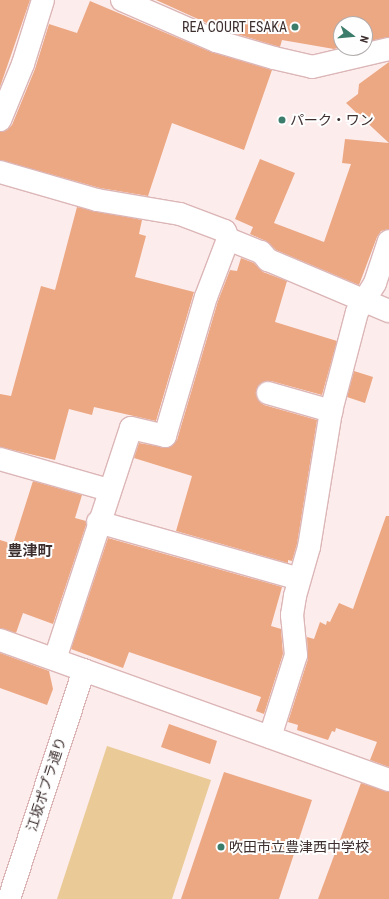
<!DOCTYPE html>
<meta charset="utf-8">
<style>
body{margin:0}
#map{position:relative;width:389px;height:899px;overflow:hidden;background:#fcecec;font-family:"Roboto Condensed","Noto Sans JP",sans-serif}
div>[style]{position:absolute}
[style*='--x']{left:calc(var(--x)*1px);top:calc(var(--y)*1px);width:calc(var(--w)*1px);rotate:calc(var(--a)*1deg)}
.green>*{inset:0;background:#eaca96}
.building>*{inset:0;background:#eca783}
.roads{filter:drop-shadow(1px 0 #dcb6b7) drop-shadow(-1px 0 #dcb6b7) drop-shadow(0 1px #dcb6b7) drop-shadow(0 -1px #dcb6b7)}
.minor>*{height:22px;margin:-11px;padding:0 11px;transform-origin:11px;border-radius:11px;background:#fff}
.tertiary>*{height:22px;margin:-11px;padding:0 11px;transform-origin:11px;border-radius:11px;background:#fff}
.dots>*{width:11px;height:11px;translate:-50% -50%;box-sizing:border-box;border:2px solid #fefefe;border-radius:50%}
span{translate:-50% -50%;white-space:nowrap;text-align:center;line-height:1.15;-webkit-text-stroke:4px #fefefe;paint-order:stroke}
.poi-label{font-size:14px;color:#3e2f2f}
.right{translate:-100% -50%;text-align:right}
.left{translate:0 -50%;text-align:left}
.street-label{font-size:14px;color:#3e2f2f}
.neighbourhood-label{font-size:15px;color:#3e2f2f;font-weight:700}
.north{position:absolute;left:333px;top:16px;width:40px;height:40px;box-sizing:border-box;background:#fefefe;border:1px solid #b1abab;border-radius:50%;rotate:106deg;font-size:11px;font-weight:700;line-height:16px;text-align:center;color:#3e2f2f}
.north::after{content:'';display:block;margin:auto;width:14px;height:18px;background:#3c7c6b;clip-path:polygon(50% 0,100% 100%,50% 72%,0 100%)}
</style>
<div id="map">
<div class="green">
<div style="clip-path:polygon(107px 746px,211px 780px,172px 899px,57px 899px)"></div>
</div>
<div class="building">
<div style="clip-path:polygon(0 0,30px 0,0 87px)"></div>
<div style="clip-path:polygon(156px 0,389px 0,389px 37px,365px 42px,365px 24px,341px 24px,341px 47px,334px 49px,282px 40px,280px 47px,220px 29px)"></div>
<div style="clip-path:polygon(90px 1px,211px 52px,272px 70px,244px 150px,172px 123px,148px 196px,100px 188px,0 160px,0 132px,7px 130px,12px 125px,35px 69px,49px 24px,77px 33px)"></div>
<div style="clip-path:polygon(389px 62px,389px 229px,381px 231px,377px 237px,359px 285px,276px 250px,266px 241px,250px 234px,253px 227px,235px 219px,260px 159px,295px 173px,274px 223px,324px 242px,351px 164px,342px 163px,345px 139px,389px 143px,346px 103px,358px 94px,359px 84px)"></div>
<div style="clip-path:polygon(77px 207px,142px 220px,139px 234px,146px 236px,135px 277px,194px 292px,156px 421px,94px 407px,92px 415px,69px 409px,55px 460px,0 447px,0 394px,11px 396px,41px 286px,55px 290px)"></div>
<div style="clip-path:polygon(241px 258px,254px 263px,263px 272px,287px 281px,275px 322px,337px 341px,322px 395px,271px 381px,260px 384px,256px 390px,259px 401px,264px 405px,317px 420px,297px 544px,292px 561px,288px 560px,288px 563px,176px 531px,192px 476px,134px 458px,139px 443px,168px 448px,177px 440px,218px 301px,230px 270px,237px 271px)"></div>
<div style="clip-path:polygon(354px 371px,373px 377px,365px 403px,347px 397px)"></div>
<div style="clip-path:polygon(33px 481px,82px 495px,75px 518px,86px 521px,86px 525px,53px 624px,23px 613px,16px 633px,0 628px,0 540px,13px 544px)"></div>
<div style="clip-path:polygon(386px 516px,389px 516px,389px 767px,370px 760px,377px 742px,336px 728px,335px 732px,332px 731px,328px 740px,297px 730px,298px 725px,288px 722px,308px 659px,307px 637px,314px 639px,320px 622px,326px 625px,327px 621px,330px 622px,339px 603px,353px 609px)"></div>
<div style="clip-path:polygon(108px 538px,282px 587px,271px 626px,281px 629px,283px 654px,264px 714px,256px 711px,261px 697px,129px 652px,123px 668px,71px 649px)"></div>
<div style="clip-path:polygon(0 653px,49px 671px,53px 689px,47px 705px,0 688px)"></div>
<div style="clip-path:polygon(169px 724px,217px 741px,210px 764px,161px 747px)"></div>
<div style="clip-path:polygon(224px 772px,312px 800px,279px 899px,181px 899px)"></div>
<div style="clip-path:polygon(361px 783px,389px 792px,389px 899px,318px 899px)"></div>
</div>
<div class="roads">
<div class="minor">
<div style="--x:122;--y:0;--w:103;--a:23.6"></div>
<div style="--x:216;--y:41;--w:60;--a:16.3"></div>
<div style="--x:274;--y:58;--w:39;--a:13"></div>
<div style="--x:312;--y:67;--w:79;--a:-13.2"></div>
<div style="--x:0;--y:120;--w:61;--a:-67.7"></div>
<div style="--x:23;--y:64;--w:67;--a:-72.6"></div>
<div style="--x:0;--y:172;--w:101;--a:16.1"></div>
<div style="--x:97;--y:200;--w:84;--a:9.6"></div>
<div style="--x:180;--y:214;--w:48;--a:20.7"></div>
<div style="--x:225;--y:231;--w:9;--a:69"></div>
<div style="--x:228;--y:239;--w:35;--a:22"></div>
<div style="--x:261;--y:252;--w:11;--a:49"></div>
<div style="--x:268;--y:260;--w:131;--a:22.9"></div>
<div style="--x:268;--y:393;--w:66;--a:15.9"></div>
<div style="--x:0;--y:459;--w:113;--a:15.9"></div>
<div style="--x:98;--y:522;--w:209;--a:15.8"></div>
<div style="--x:0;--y:640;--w:413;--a:19.8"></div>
<div style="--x:55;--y:659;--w:243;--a:-71.8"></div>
<div style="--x:131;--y:428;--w:35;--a:13"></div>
<div style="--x:165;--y:436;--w:145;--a:-73.6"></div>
<div style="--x:206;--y:297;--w:62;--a:-69.2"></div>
<div style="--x:270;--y:737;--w:86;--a:-72.4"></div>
<div style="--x:296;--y:655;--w:40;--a:-95.7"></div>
<div style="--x:292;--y:615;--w:19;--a:-81"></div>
<div style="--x:295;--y:596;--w:51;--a:-74.1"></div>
<div style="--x:309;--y:547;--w:138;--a:-80.8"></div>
<div style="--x:331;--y:411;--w:102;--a:-75.3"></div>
<div style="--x:357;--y:312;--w:34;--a:-58"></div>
<div style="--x:375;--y:283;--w:44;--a:-71.6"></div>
</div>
<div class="tertiary">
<div style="--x:9;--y:899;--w:241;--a:-71.9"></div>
</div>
</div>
<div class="dots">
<div style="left:295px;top:27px;background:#3c7c6b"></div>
<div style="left:282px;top:120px;background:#3c7c6b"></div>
<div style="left:221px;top:847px;background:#3c7c6b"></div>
</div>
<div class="poi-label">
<span class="right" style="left:287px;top:27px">REA COURT ESAKA</span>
<span class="left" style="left:290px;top:120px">パーク・ワン</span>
<span class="left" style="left:229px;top:847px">吹田市立豊津西中学校</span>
</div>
<div class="street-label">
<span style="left:46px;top:784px;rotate:-72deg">江坂ポプラ通り</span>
</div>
<div class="neighbourhood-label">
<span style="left:30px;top:552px">豊津町</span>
</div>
<div class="north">N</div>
</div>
